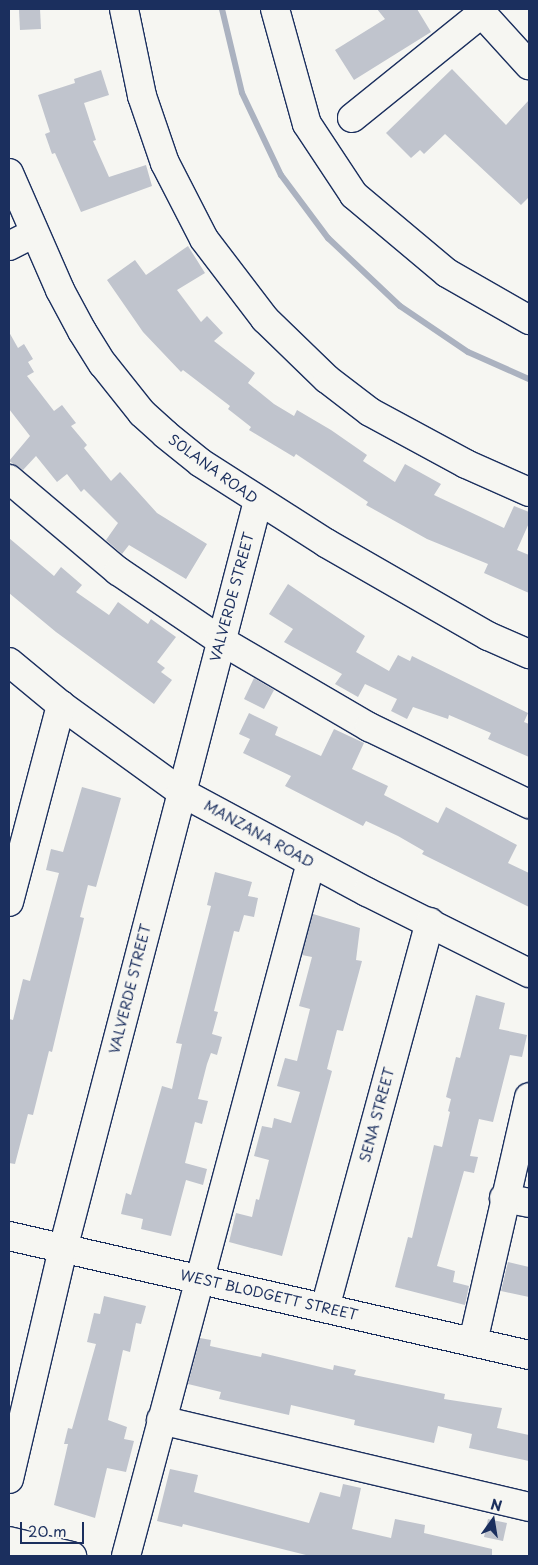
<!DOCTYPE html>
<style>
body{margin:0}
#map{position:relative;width:538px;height:1565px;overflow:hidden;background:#f6f6f2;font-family:"Playpen Sans",sans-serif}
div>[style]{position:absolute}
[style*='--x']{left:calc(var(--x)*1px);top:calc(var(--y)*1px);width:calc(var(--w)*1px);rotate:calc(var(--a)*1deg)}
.stream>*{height:6px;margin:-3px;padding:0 3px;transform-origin:3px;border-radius:3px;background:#abb2c0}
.building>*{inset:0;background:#c0c4cd}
.roads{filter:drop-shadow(1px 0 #1b2f5e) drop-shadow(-1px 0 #1b2f5e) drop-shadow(0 1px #1b2f5e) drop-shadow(0 -1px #1b2f5e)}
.minor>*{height:28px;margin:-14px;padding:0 14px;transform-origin:14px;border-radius:14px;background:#f6f6f2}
span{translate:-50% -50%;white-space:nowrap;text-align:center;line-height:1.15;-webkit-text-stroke:4px #f6f6f2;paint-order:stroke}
.street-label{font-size:14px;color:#1b2f5e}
.frame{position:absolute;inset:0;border:10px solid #1b2f5e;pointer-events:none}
.north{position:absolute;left:468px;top:1495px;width:50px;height:50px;-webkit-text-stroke:4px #f6f6f2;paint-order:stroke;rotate:13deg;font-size:14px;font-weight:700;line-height:20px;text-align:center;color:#1b2f5e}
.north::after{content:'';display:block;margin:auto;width:18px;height:22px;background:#1b2f5e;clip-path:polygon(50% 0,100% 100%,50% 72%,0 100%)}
.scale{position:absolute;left:20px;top:1522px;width:64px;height:22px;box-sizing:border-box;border:2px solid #1b2f5e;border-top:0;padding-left:6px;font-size:15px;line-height:18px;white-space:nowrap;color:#1b2f5e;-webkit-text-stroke:4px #f6f6f2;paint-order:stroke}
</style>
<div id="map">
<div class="stream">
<div style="--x:222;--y:9;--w:86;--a:76.6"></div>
<div style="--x:242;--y:93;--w:91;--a:64.6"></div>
<div style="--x:281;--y:175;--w:79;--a:53.3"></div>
<div style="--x:328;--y:238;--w:99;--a:43.4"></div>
<div style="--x:400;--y:306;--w:82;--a:34.1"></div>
<div style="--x:468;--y:352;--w:67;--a:23.9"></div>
</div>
<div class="building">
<div style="clip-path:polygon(19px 9px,40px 9px,41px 29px,20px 30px)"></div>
<div style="clip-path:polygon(377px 9px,417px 9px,431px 32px,354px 80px,335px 50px,385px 19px)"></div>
<div style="clip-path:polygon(452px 69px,506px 125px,529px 100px,529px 197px,521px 205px,445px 134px,424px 154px,420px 150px,411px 158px,386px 133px)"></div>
<div style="clip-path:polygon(101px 70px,109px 95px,84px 103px,96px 140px,93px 141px,109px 177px,146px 165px,152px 186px,81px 212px,55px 153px,52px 154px,45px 134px,50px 132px,38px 95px,75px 83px,74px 79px)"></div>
<div style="clip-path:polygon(188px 246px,205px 273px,177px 290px,201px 322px,207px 316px,223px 333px,214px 341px,255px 373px,248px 383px,274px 404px,294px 416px,297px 410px,331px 430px,367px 455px,363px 461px,395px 482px,405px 464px,441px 484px,434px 495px,504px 528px,514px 506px,529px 512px,529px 523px,517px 550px,529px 555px,529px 593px,484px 573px,488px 564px,427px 539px,366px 505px,368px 502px,296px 454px,294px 457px,249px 430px,251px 427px,228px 409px,230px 406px,183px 370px,181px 372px,143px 332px,107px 280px,135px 260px,146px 275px)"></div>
<div style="clip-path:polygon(9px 332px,18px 348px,24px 344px,33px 359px,28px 362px,34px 372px,27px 376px,54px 411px,62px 405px,76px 423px,71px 426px,87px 445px,84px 448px,111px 481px,120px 472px,157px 513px,207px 544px,186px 579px,129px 545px,122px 554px,106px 540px,118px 523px,84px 489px,81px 492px,67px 474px,57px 482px,36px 456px,23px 470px,9px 461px,30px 436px,9px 409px)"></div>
<div style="clip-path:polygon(9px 538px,54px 576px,61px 567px,82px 585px,76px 592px,109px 615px,118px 602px,148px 624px,151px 619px,176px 637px,157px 662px,165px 668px,161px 672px,172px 680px,154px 704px,56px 632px,9px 593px)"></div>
<div style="clip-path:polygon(288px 584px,365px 636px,356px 652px,389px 671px,398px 655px,410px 661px,412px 656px,528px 713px,524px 722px,529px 724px,529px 757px,488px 739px,491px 733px,449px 715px,448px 719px,413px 707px,407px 719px,391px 711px,397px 699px,365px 684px,358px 697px,335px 684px,342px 674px,284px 642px,293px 629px,269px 614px)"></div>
<div style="clip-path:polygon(254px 678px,274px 690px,264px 709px,244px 699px)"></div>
<div style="clip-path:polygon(249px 713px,278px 727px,275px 735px,321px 756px,334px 729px,364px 743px,352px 769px,388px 786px,384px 795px,438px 823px,446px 807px,517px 845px,508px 863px,529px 873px,529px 907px,422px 854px,424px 851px,398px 836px,366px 821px,363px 826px,285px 786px,291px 776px,243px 753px,250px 739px,239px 734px)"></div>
<div style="clip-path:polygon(82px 787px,121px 798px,96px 887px,88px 885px,80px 917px,84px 918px,52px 1052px,49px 1051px,33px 1115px,28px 1114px,15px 1164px,9px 1163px,9px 1019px,13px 1020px,23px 979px,30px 981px,59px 873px,46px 870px,51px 849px,63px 852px)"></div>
<div style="clip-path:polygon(215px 872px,252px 882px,248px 896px,258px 898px,254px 917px,244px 915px,239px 932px,234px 931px,214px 1011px,218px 1012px,212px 1034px,222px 1037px,217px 1055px,211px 1053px,207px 1064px,198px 1099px,208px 1101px,202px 1124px,195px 1122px,185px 1163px,207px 1169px,203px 1185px,186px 1180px,171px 1236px,141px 1229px,143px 1219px,121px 1214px,126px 1193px,131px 1195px,162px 1086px,172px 1089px,182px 1044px,176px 1043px,211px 906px,207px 905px)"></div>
<div style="clip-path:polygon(313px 914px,360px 928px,356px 960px,362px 961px,343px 1031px,337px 1030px,327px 1069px,332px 1071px,282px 1256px,229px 1242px,236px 1213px,252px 1217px,256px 1199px,259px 1200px,269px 1160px,254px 1156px,262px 1126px,272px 1128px,274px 1118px,291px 1123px,300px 1092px,277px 1086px,285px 1058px,297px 1061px,310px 1009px,299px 1006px,312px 957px,302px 955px)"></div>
<div style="clip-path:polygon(476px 995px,505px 1003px,499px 1029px,527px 1035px,522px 1057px,510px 1055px,493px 1122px,479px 1119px,470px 1156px,478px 1157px,474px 1173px,464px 1171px,437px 1266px,455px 1271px,453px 1282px,469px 1286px,465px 1305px,395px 1287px,408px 1237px,412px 1238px,434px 1145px,442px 1147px,450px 1112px,448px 1111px,451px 1099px,446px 1097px,456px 1057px,460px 1058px)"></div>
<div style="clip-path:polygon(508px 1262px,529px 1267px,529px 1297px,501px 1291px)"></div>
<div style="clip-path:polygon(104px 1296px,146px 1306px,141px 1324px,136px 1323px,130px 1352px,123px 1350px,108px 1420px,127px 1427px,124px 1439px,134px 1441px,126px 1472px,107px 1468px,95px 1518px,54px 1505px,68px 1444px,64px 1444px,68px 1428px,72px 1429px,96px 1344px,87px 1342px,94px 1313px,100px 1314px)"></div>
<div style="clip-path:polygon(200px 1338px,211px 1340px,210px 1346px,261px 1357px,262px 1353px,333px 1370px,334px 1365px,356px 1370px,354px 1375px,445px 1394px,444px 1399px,502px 1408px,497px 1428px,529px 1435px,529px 1461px,469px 1448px,472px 1434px,438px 1426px,434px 1443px,354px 1425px,355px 1420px,291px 1405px,289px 1415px,219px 1399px,221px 1392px,188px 1384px)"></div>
<div style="clip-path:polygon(170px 1469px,198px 1475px,194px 1492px,309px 1523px,320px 1492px,340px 1497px,343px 1484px,361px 1488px,352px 1529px,391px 1538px,395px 1519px,425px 1525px,424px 1533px,492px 1549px,492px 1556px,310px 1556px,183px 1524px,182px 1527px,157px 1521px)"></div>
<div style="clip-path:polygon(488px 1519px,507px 1523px,503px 1541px,484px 1537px)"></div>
</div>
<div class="roads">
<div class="minor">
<div style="--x:124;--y:9;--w:89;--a:78.3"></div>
<div style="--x:142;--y:96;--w:71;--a:71.1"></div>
<div style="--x:165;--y:163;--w:85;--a:62.8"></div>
<div style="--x:204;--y:239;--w:101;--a:52.7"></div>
<div style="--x:265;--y:319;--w:86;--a:44.1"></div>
<div style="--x:327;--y:379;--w:54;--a:37.5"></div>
<div style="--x:370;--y:412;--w:109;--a:28.4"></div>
<div style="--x:466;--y:464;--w:69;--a:24"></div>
<div style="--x:275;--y:9;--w:119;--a:74.5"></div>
<div style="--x:307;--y:124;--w:85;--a:56.5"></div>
<div style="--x:354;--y:195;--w:121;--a:40"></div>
<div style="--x:447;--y:273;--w:95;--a:29.8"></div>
<div style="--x:478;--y:9;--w:76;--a:47.7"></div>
<div style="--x:352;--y:118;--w:167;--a:-38.9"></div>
<div style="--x:9;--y:173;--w:128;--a:66.4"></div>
<div style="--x:60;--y:290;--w:47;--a:61.8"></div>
<div style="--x:82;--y:331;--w:39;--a:58"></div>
<div style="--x:103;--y:364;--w:63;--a:51.5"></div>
<div style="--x:142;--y:413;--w:31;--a:42"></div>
<div style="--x:165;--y:434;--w:46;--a:38.9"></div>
<div style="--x:201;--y:463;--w:148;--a:32.6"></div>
<div style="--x:326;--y:543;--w:187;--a:29.9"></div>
<div style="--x:488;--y:636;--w:45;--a:23.7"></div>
<div style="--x:9;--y:246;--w:28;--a:-27"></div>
<div style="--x:9;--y:479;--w:143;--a:40.2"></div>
<div style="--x:118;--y:571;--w:123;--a:34.1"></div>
<div style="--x:220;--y:640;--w:173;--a:30.3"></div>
<div style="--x:369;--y:727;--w:178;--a:25.7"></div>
<div style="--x:9;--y:662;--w:67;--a:39.6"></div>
<div style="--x:61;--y:705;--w:148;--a:35.9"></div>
<div style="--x:181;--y:792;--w:211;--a:28.3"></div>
<div style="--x:367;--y:892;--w:181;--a:26.6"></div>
<div style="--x:9;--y:902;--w:204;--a:-75.2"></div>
<div style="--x:504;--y:1198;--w:25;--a:11"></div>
<div style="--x:9;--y:1236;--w:533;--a:12.89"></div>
<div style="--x:325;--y:1308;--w:400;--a:-74.8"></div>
<div style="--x:473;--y:1342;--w:251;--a:-77.1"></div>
<div style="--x:161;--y:1420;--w:378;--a:13.3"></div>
<div style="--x:9;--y:1479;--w:236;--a:-76.8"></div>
<div style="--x:63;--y:1249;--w:773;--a:-75.39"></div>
<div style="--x:9;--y:1541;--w:65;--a:13.4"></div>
<div style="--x:126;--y:1556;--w:718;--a:-75.07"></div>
</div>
</div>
<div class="street-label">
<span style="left:213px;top:469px;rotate:36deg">SOLANA ROAD</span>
<span style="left:232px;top:597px;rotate:-75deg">VALVERDE STREET</span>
<span style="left:259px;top:834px;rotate:29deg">MANZANA ROAD</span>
<span style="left:130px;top:989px;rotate:-76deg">VALVERDE STREET</span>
<span style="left:377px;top:1115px;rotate:-75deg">SENA STREET</span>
<span style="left:269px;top:1295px;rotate:13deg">WEST BLODGETT STREET</span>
</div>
<div class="frame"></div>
<div class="north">N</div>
<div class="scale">20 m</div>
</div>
